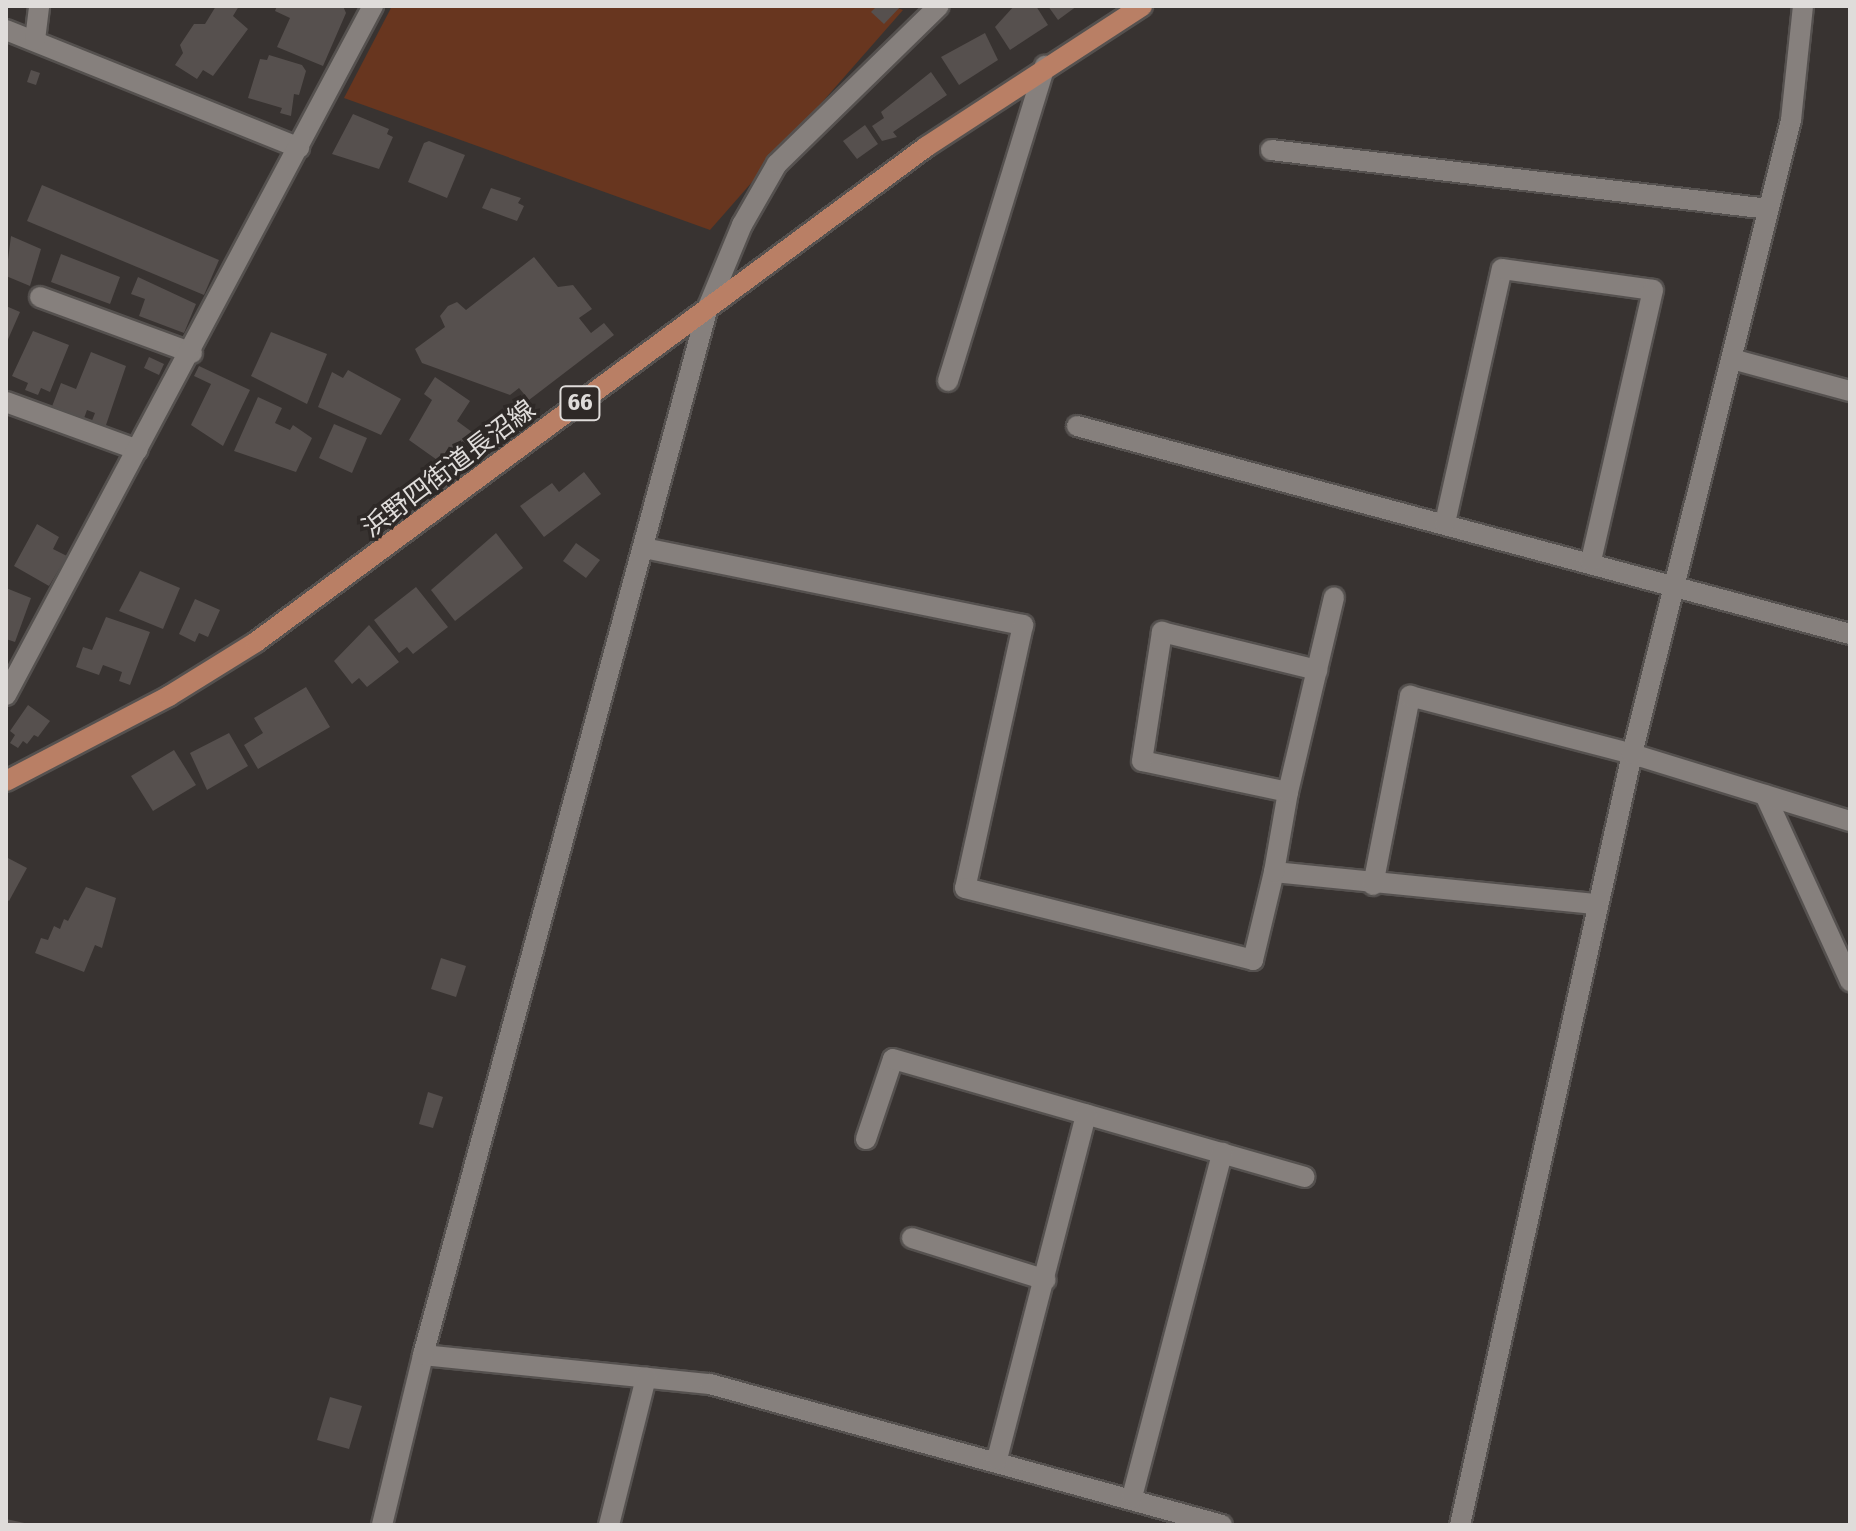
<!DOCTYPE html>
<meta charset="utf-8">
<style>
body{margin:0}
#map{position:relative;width:1856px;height:1531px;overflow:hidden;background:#383331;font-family:"Fira Sans Condensed","Noto Sans JP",sans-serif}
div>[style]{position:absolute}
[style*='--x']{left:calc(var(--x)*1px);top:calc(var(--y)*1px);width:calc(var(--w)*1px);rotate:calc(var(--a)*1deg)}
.green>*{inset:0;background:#68361f}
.building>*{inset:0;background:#56504e}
.roads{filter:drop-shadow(2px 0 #55514f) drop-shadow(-2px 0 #55514f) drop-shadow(0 2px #55514f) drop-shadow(0 -2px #55514f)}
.minor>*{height:20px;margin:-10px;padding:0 10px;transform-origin:10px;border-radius:10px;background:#86807d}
.major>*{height:20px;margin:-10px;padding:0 10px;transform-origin:10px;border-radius:10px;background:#b97f65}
span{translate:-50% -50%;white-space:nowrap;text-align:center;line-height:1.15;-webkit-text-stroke:7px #2e2927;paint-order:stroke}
.shield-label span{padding:2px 6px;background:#2e2927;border:2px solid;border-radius:6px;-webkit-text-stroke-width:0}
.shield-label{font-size:24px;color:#dfdcda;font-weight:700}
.street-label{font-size:26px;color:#dfdcda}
.frame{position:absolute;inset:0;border:8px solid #dfdcda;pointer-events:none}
</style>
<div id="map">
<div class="green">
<div style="clip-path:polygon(392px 6px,893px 6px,903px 10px,710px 230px,344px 98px)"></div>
</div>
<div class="building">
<div style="clip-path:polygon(216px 6px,239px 6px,233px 16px,248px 29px,213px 76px,203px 70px,197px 79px,175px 65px,183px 53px,180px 45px,194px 24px,205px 24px)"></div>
<div style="clip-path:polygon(277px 6px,343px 6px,346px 13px,323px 66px,277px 47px,290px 18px,275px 11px)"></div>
<div style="clip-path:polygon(877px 6px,901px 6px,884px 24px,871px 12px)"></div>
<div style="clip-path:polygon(1014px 6px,1036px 6px,1048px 25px,1010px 50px,995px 27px)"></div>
<div style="clip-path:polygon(1048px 6px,1077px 6px,1058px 20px)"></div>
<div style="clip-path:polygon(985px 33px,998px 60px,959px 85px,941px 57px)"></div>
<div style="clip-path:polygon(269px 55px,302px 65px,306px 71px,299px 95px,294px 94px,291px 116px,280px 113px,282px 108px,248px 98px,260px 59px,267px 60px)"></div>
<div style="clip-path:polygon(31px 70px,40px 73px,36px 85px,27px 82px)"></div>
<div style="clip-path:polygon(931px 72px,947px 95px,893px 132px,897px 137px,882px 141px,872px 126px,884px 118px,881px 112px)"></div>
<div style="clip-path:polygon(353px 114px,389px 129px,387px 134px,393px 137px,379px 169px,332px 154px)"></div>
<div style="clip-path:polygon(865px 125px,878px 144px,857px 159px,843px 141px)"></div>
<div style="clip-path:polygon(429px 141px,465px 155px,447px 198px,408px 182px,424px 143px)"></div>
<div style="clip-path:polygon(42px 185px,219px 260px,204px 295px,27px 221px)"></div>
<div style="clip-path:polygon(491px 188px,521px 198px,518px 203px,524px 206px,517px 221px,482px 208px)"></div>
<div style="clip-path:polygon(11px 236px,41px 249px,30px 286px,6px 276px)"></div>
<div style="clip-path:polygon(61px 254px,120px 277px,110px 304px,51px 282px)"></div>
<div style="clip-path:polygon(534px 257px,558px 287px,573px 285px,592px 309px,579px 318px,591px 333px,604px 323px,614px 335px,529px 400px,519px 388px,510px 395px,422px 363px,415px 349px,445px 327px,440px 316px,448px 306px,457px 302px,466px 310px)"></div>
<div style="clip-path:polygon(138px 277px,196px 304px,184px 333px,139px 316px,145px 299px,131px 294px)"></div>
<div style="clip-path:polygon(6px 306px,20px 312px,6px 344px)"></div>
<div style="clip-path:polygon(33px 331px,69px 345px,50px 392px,41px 388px,38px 395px,25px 390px,28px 383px,12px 376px)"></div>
<div style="clip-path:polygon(271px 332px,327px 354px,307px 404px,251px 376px)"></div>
<div style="clip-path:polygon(91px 352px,126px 366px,105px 428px,91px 423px,95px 413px,87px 410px,83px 421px,51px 409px,61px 383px,76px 389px)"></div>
<div style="clip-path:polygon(149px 357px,164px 364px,159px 375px,144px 368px)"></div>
<div style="clip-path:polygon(199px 366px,250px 390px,223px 446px,191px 425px,211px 384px,194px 376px)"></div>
<div style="clip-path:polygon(348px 370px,401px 399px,381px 435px,318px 407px,332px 372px,343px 378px)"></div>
<div style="clip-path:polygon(435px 377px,470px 401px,457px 421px,472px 432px,447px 467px,409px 440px,432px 400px,424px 394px)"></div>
<div style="clip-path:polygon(258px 397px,282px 408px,275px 423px,290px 430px,293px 425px,312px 438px,296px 472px,234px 451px)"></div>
<div style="clip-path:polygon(334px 424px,367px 438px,352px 473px,319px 458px)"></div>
<div style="clip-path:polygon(584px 472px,601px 494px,544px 537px,520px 506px,552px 483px,559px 492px)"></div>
<div style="clip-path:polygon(37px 524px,59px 537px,53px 549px,67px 556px,49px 586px,14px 566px)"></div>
<div style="clip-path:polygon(496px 533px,523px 568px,455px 621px,431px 590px)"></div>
<div style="clip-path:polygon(576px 543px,600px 560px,586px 578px,563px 561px)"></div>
<div style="clip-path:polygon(140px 571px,180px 588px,163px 629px,119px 611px)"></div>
<div style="clip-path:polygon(416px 587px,448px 627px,413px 654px,407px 647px,399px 653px,374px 620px)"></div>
<div style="clip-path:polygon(6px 588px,31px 598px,15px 642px,6px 639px)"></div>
<div style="clip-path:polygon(195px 599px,220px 610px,208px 637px,199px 633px,195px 642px,179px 634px)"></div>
<div style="clip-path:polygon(106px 617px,150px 632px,130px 685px,119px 681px,122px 672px,103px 665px,99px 675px,76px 667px,83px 647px,92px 650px)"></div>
<div style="clip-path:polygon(369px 625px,399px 662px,367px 687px,359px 678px,352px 684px,334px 661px)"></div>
<div style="clip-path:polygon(306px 687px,330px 727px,258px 769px,244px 745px,263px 733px,254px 718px)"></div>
<div style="clip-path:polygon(28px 705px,50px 721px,38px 737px,34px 735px,27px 744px,23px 741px,18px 748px,10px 743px,15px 735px,10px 731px)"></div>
<div style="clip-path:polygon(229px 733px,248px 766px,207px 790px,190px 753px)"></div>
<div style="clip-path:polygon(174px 750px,196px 785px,153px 811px,131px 776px)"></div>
<div style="clip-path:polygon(6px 857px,27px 868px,9px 901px,6px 899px)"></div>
<div style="clip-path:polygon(86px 887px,116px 898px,102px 948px,95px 945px,84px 972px,35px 953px,41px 938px,48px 940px,54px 926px,60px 929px,64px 919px,68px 921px)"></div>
<div style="clip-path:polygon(441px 958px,466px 966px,456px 997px,431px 989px)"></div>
<div style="clip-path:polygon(428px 1092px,443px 1097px,433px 1128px,419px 1124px)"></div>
<div style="clip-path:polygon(330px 1397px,362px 1406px,349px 1449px,317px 1440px)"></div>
<div style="clip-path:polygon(6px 1519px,29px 1524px,29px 1525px,6px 1525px)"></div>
</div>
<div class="roads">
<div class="minor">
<div style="--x:6;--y:30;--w:316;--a:21.9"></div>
<div style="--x:35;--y:40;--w:34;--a:-83"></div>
<div style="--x:1271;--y:150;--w:501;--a:6.76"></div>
<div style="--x:40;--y:297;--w:162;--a:20.2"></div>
<div style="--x:1732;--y:359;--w:122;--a:15.2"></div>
<div style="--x:948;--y:381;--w:330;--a:-72.9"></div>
<div style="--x:6;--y:402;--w:140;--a:20"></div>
<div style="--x:1077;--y:426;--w:800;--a:15.06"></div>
<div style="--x:1445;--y:523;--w:260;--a:-77.4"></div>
<div style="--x:1502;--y:269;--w:152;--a:7.9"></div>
<div style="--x:1653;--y:290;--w:278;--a:102.9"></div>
<div style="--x:644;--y:548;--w:387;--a:11.5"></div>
<div style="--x:1023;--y:625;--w:269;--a:102.4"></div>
<div style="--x:965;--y:888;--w:297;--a:14"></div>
<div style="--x:1253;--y:960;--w:90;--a:-76.6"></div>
<div style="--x:1274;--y:872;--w:325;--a:5.7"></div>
<div style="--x:6;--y:695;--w:781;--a:-61.96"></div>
<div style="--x:1288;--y:792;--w:149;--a:-168"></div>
<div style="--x:1142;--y:761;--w:131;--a:-81.2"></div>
<div style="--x:1162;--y:632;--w:160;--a:13.8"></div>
<div style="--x:1765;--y:795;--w:205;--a:65.4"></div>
<div style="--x:1274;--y:872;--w:81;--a:-80.1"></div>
<div style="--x:1288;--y:792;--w:200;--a:-76.7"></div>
<div style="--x:1373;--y:885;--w:193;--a:-78.9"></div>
<div style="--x:1410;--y:696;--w:229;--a:14.6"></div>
<div style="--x:1632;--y:754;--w:228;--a:17.1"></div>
<div style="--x:866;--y:1139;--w:84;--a:-71.4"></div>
<div style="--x:893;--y:1059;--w:428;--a:16"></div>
<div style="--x:912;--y:1238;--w:140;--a:17.4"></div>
<div style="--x:423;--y:1355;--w:288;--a:5.8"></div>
<div style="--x:710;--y:1384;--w:531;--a:15.4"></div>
<div style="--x:997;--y:1459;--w:356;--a:-75.5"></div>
<div style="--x:1132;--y:1497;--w:356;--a:-75.3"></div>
<div style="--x:382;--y:1525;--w:175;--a:-76.4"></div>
<div style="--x:423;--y:1355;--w:1086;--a:-74.79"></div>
<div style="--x:708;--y:307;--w:89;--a:-67.5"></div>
<div style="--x:742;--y:225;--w:70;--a:-60.2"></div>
<div style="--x:777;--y:164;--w:226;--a:-44.3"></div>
<div style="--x:609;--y:1525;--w:152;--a:-75.9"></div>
<div style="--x:1460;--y:1525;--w:790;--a:-77.42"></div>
<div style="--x:1632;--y:754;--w:654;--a:-75.92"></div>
<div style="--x:1791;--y:120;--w:115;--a:-84"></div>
</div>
<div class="major">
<div style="--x:6;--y:781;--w:184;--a:-27.5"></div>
<div style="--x:169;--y:696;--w:102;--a:-31.8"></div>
<div style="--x:256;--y:642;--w:833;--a:-36.46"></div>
<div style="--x:926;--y:147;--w:258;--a:-33.1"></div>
</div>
</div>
<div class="shield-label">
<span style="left:580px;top:403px">66</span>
</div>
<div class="street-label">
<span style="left:449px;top:469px;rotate:-37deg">浜野四街道長沼線</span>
</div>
<div class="frame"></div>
</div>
